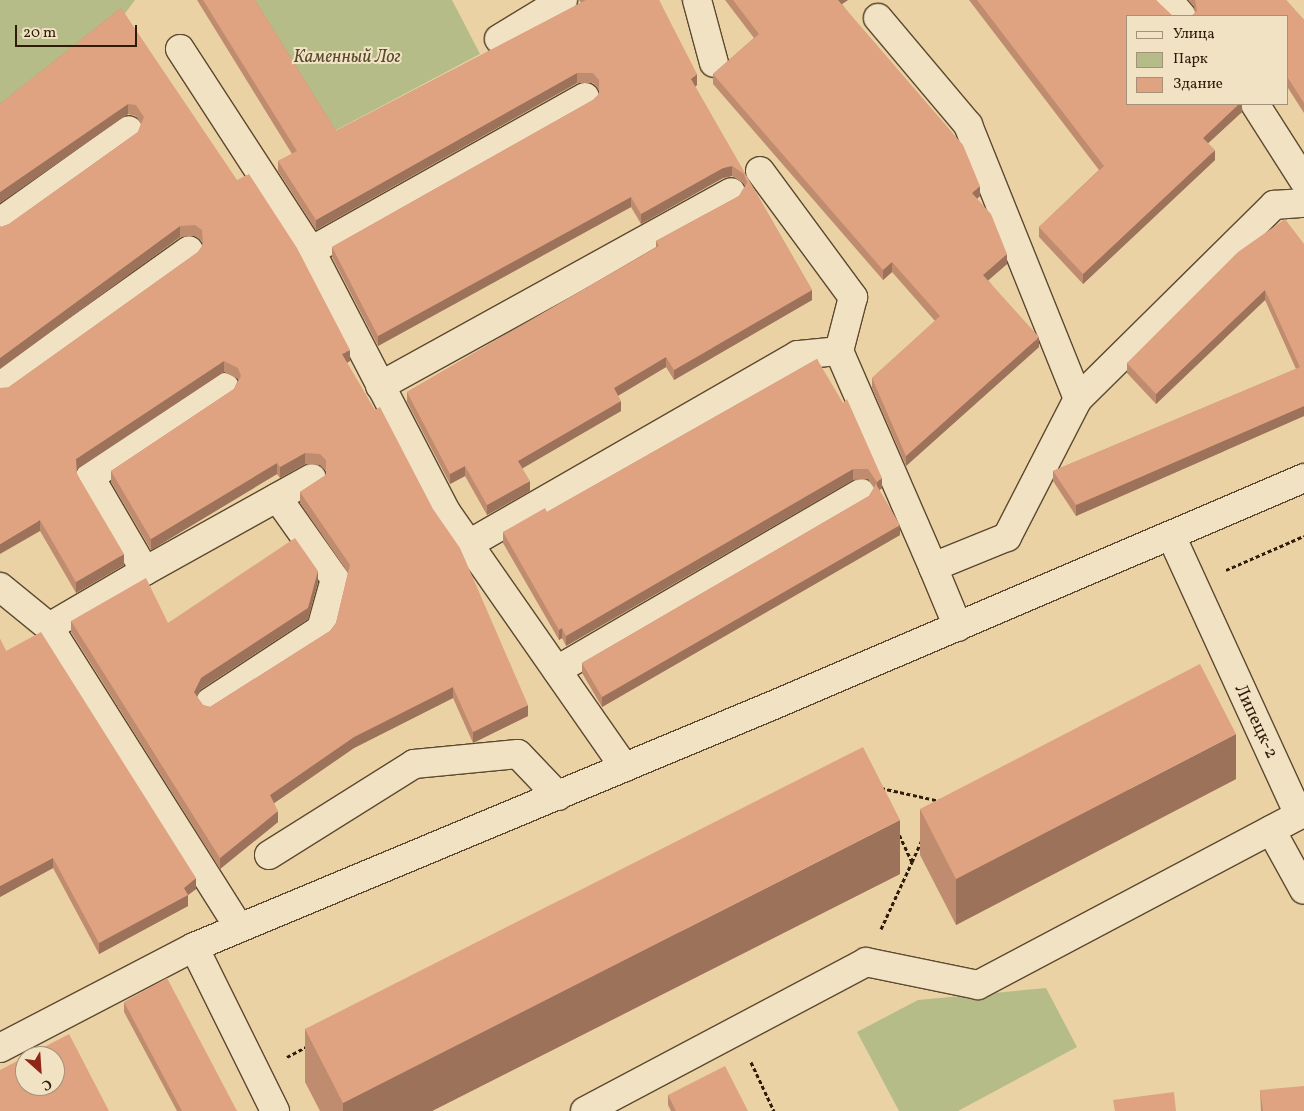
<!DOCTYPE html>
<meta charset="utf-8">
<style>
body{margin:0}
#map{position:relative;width:1304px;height:1111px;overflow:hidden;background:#ead2a5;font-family:Vollkorn,serif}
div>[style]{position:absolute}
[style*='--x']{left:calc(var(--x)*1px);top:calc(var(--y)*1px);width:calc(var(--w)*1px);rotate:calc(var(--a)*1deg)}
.green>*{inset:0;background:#b6bc87}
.path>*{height:3px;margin-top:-1.5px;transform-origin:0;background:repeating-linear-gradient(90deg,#2e1b08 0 4px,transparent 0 6.5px)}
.roads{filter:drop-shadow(1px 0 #5d492f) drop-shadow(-1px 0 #5d492f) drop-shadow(0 1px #5d492f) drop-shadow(0 -1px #5d492f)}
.minor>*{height:28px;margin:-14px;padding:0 14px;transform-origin:14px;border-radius:14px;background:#f1e2c4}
.wall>*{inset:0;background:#c08c6f}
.shaded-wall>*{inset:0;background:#9c725a}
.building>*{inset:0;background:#dfa381}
span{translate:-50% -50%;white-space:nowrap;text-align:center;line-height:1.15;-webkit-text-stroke:4px #f1e2c4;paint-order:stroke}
.park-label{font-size:18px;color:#574b2e;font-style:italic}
.street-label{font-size:18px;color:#2e1b08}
.legend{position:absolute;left:1126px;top:15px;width:162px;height:90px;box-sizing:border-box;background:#f1e2c4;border:1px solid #a39279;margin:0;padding:6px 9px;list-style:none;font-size:15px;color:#2e1b08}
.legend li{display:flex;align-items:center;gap:10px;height:25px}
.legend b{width:25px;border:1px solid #a39279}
.north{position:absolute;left:15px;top:1046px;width:50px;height:50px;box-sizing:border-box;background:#f1e2c4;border:1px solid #a39279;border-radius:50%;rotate:154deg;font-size:14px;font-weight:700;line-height:20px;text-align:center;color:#2e1b08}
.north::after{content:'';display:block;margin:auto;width:18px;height:22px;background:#8f2418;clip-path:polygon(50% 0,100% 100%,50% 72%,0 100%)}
.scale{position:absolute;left:15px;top:25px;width:122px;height:22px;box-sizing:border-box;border:2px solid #2e1b08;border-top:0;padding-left:6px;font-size:15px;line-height:18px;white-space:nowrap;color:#2e1b08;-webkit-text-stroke:4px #f1e2c4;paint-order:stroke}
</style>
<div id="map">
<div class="green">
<div style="clip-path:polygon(0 0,135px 0,121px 19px,0 115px)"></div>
<div style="clip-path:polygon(241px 0,452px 0,480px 54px,327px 135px)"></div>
<div style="clip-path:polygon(1046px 988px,1077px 1047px,958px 1111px,899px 1111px,857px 1032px,918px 1000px)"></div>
</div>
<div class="path">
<div style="--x:1226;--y:570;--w:85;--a:-23.6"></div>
<div style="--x:881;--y:788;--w:60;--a:12.4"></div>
<div style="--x:912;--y:862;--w:24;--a:-66"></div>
<div style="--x:881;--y:929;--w:74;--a:-65.2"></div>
<div style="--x:912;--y:862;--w:33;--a:-115"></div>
<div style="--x:287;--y:1057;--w:24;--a:-28"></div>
<div style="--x:751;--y:1062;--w:54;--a:64.9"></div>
</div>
<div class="roads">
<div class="minor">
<div style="--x:697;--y:0;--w:65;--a:74.9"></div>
<div style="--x:1168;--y:0;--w:21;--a:49"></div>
<div style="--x:878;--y:18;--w:140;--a:49.9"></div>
<div style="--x:968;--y:125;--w:295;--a:68.1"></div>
<div style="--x:499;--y:39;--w:75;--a:-31.4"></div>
<div style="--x:180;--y:49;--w:241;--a:57"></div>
<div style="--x:585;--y:97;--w:314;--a:150.7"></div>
<div style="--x:311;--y:251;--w:295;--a:62.6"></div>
<div style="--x:447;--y:513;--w:310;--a:55.1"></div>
<div style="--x:1255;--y:104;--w:91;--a:57.5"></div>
<div style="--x:760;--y:171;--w:157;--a:53.6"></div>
<div style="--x:853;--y:297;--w:56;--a:104.5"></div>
<div style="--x:839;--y:351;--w:236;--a:66.5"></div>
<div style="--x:933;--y:567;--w:80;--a:-22.1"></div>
<div style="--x:1007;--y:537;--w:155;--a:-62.8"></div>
<div style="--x:1078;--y:399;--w:276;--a:-44.7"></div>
<div style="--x:1274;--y:205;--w:30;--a:-4"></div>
<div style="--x:0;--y:222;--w:158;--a:-35.5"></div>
<div style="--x:0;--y:385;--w:232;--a:-35.5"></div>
<div style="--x:380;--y:386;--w:401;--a:-28.9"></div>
<div style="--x:469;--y:544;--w:379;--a:-29.9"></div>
<div style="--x:798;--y:355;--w:41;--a:-5.6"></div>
<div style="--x:933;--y:567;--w:65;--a:67.4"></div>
<div style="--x:145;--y:571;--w:191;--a:-29.1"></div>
<div style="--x:0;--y:587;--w:63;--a:39.2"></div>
<div style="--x:49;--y:627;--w:356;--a:57.7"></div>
<div style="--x:49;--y:627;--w:111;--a:-30.3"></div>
<div style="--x:145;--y:571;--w:109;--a:-120.3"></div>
<div style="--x:90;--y:477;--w:162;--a:-33.7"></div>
<div style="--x:557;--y:670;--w:352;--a:-30.2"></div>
<div style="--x:210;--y:702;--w:133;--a:-33.3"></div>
<div style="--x:321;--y:629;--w:52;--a:-74.4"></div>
<div style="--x:335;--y:579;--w:100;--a:-125.3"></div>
<div style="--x:1271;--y:830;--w:68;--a:61.2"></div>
<div style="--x:269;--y:855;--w:171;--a:-32.1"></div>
<div style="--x:414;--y:764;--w:104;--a:-5.5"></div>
<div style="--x:518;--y:754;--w:58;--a:46.4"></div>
<div style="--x:194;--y:947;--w:183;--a:63.7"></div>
<div style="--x:0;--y:1048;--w:219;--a:-27.5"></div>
<div style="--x:194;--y:947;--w:623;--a:-22.66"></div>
<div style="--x:769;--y:707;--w:582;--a:-23.17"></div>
<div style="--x:585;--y:1111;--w:318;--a:-27.9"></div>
<div style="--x:866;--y:962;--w:114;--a:11.6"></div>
<div style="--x:978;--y:985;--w:363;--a:-27.9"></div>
<div style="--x:1299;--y:815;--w:306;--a:-114.6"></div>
</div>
</div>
<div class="wall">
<div style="clip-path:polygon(197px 0,255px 0,336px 131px,581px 3px,579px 0,659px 0,697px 85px,695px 87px,812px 290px,812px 300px,674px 380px,666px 367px,618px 396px,621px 411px,522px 468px,530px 491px,487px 515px,465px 476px,450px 484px,407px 402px,407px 392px,656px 247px,656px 241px,739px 196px,745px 186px,744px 184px,732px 176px,723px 178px,641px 224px,631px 207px,378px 346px,332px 257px,332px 247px,593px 100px,599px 94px,599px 90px,593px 83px,577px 83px,316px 230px,278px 171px,278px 161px,292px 154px)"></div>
<div style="clip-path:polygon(725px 0,848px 0,842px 4px,980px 196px,977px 199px,1007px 264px,988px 280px,1039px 347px,906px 466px,872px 388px,872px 378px,935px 321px,892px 272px,883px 280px,713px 84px,713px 74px,754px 38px)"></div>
<div style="clip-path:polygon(969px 0,1156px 0,1242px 104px,1242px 112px,1208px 143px,1215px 160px,1083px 284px,1039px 237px,1039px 227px,1099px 170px)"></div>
<div style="clip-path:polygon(1188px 0,1286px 0,1304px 20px,1304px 113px,1288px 88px,1288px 16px,1195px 13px,1194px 6px)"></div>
<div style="clip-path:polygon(121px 8px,350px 361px,347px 363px,528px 716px,473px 743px,453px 698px,354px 748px,274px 803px,278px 822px,220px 869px,71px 632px,71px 621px,168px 623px,318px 582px,308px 619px,201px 689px,197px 697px,203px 705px,210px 707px,330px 631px,336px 623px,348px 573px,300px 503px,300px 492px,326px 475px,326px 471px,320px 465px,305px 464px,280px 478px,277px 474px,151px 550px,111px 482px,111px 471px,234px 389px,238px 380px,238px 379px,224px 372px,76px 470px,77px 474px,124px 565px,76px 593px,40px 531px,9px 387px,198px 252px,202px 246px,202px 241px,195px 236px,180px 237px,0 369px,0 226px,1px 227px,9px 224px,138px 132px,141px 124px,136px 116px,128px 114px,0 203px,0 104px)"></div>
<div style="clip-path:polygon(1304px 244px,1304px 416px,1076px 516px,1053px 481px,1053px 471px,1296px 369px,1265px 300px,1156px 404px,1127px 373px,1127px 363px)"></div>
<div style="clip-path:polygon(817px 359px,882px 488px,879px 490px,900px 535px,602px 707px,582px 673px,582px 663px,869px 496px,874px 488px,868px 479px,853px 480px,566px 646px,562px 638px,559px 640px,503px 543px,503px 532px,547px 512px)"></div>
<div style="clip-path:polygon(0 639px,6px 651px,196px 889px,188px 895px,188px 906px,99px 954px,53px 868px,0 897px)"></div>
<div style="clip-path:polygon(1236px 779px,956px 925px,920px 855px,920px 809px)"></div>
<div style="clip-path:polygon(900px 874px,432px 1111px,320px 1111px,305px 1082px,305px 1029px)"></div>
<div style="clip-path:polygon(124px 1002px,237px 1111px,177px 1111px,124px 1012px)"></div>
<div style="clip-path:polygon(1260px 1090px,1304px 1111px,1261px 1111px)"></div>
<div style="clip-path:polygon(668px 1095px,748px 1111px,671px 1111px,668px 1105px)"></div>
</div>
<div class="shaded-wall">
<div style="clip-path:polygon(836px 0,848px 0,836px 8px)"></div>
<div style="clip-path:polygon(577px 73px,577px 83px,316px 230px,316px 220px)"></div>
<div style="clip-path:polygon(697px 74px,697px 85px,691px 89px,691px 79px)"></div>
<div style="clip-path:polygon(128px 104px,128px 114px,0 203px,0 192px)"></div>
<div style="clip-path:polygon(1239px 104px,1242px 104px,1242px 112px,1203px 148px,1203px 138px)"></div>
<div style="clip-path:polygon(1215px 150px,1215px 160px,1083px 284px,1083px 274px)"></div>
<div style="clip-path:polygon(732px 166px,732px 176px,723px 178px,641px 224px,641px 214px,723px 168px)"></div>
<div style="clip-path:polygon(980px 186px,980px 196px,972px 203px,972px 193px)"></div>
<div style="clip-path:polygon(631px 197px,631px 207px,378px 346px,378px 336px)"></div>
<div style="clip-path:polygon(180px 226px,180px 237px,0 369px,0 358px)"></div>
<div style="clip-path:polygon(1007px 254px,1007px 264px,983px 285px,983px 275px)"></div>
<div style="clip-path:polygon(892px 262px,892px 272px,883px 280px,883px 270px)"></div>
<div style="clip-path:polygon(812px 290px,812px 300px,674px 380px,674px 370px)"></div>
<div style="clip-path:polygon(1265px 290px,1265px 300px,1156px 404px,1156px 394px)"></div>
<div style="clip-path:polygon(1039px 337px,1039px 347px,906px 466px,906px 456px)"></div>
<div style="clip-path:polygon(350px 350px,350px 361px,342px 365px,342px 354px)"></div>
<div style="clip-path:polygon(666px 357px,666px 367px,614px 398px,614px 388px)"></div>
<div style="clip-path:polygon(224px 361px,224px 372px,76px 470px,76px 459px)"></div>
<div style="clip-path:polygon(621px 401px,621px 411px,518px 471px,518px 461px)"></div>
<div style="clip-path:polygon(1304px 406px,1304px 416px,1076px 516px,1076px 505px)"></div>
<div style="clip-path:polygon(305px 453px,305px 464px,280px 478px,280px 467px)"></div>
<div style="clip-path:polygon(277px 463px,277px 474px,151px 550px,151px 539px)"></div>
<div style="clip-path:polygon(465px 466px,465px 476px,450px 484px,450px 474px)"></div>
<div style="clip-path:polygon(853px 469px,853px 480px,566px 646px,566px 636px)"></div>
<div style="clip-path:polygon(882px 478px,882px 488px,877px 492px,877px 482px)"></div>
<div style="clip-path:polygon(530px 481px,530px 491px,487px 515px,487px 505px)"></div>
<div style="clip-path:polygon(40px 520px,40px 531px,0 554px,0 544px)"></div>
<div style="clip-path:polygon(900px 525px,900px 535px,602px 707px,602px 697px)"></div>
<div style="clip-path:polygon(124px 554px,124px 565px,76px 593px,76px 582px)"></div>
<div style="clip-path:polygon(318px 571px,318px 582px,308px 619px,201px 689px,194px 703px,194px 692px,201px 678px)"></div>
<div style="clip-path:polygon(562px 628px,562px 638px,559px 640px,559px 630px)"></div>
<div style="clip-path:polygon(453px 687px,453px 698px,354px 748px,270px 806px,270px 795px,354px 737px)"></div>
<div style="clip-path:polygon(528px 705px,528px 716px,473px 743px,473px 732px)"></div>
<div style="clip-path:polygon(1236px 734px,1236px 779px,956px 925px,956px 879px)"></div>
<div style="clip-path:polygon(278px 811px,278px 822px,220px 869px,220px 858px)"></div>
<div style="clip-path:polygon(900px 820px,900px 874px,432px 1111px,343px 1111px,343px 1103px)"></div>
<div style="clip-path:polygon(53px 858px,53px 868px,0 897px,0 886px)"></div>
<div style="clip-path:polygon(196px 878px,196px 889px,188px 895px,188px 906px,99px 954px,99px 943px,184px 888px)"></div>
</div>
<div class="building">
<div style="clip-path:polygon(203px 0,255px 0,336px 131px,586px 0,659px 0,697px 74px,691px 79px,812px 290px,674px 370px,666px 357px,614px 388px,621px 401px,518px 461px,530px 481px,487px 505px,465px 466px,450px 474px,407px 392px,659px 246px,656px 241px,739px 196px,747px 183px,744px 174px,732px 166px,723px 168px,641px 214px,631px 197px,378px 336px,332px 247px,593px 100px,599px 94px,599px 80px,593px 73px,577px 73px,316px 220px,278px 161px,297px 151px)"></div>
<div style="clip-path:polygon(733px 0,838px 0,963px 145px,980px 186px,972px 193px,991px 214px,1007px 254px,983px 275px,1039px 337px,906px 456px,872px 378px,940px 316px,892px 262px,883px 270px,713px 74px,759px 34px)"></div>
<div style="clip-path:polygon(977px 0,1156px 0,1173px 16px,1128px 16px,1128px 104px,1239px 104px,1203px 138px,1215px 150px,1083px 274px,1039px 227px,1104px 166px)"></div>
<div style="clip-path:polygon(1195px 0,1286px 0,1304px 20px,1304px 103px,1288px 78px,1288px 16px,1191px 16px,1197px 11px)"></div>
<div style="clip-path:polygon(121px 8px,237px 180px,249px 174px,297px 248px,350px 350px,342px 354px,375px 410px,380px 407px,433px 509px,460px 548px,528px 705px,473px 732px,453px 687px,354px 737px,270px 795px,278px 811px,220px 858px,71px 621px,146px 578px,168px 623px,295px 538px,318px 571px,308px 608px,201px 678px,194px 692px,203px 705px,210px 707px,330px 631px,336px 623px,350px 565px,300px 492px,326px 475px,326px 460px,320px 454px,305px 453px,280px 467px,277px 463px,151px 539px,111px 471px,234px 389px,241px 376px,238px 368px,224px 361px,76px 459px,77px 474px,124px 554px,76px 582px,40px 520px,0 544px,0 388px,9px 387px,198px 252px,203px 245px,202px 230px,195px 225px,180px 226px,0 358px,0 226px,1px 227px,9px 224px,138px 132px,144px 117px,136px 105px,128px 104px,0 192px,0 104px)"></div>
<div style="clip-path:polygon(1285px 219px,1304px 244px,1304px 406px,1076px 505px,1053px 471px,1300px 367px,1265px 290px,1156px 394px,1127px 363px,1238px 252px)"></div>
<div style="clip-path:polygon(817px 359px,843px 403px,847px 399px,882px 478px,877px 482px,868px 469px,853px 469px,566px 636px,562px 628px,559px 630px,503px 532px,545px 508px,547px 512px)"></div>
<div style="clip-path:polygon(876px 484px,900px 525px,602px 697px,582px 663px,869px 496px)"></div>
<div style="clip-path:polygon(41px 632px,196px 878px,184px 888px,188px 895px,99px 943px,53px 858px,0 886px,0 639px,6px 651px)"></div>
<div style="clip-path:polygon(1200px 664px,1236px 734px,956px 879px,920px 809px)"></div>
<div style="clip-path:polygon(863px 747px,900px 820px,343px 1103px,305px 1029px)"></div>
<div style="clip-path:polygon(167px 978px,237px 1111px,182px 1111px,124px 1002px)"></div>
<div style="clip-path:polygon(69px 1034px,109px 1111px,0 1111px,0 1070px,25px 1057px,25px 1086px,55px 1086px,55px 1056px,27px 1056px)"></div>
<div style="clip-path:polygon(725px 1066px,748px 1111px,676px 1111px,668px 1095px)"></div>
<div style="clip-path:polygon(1304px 1086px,1304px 1111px,1263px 1111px,1260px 1090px)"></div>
<div style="clip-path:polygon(1174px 1092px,1176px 1111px,1115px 1111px,1113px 1100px)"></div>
</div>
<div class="park-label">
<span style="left:347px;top:58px">Каменный Лог</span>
</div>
<div class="street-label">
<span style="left:1255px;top:722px;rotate:65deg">Липецк-2</span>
</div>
<ul class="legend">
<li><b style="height:6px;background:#f1e2c4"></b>Улица</li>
<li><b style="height:14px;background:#b6bc87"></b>Парк</li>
<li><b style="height:14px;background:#dfa381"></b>Здание</li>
</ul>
<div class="north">С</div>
<div class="scale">20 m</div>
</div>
